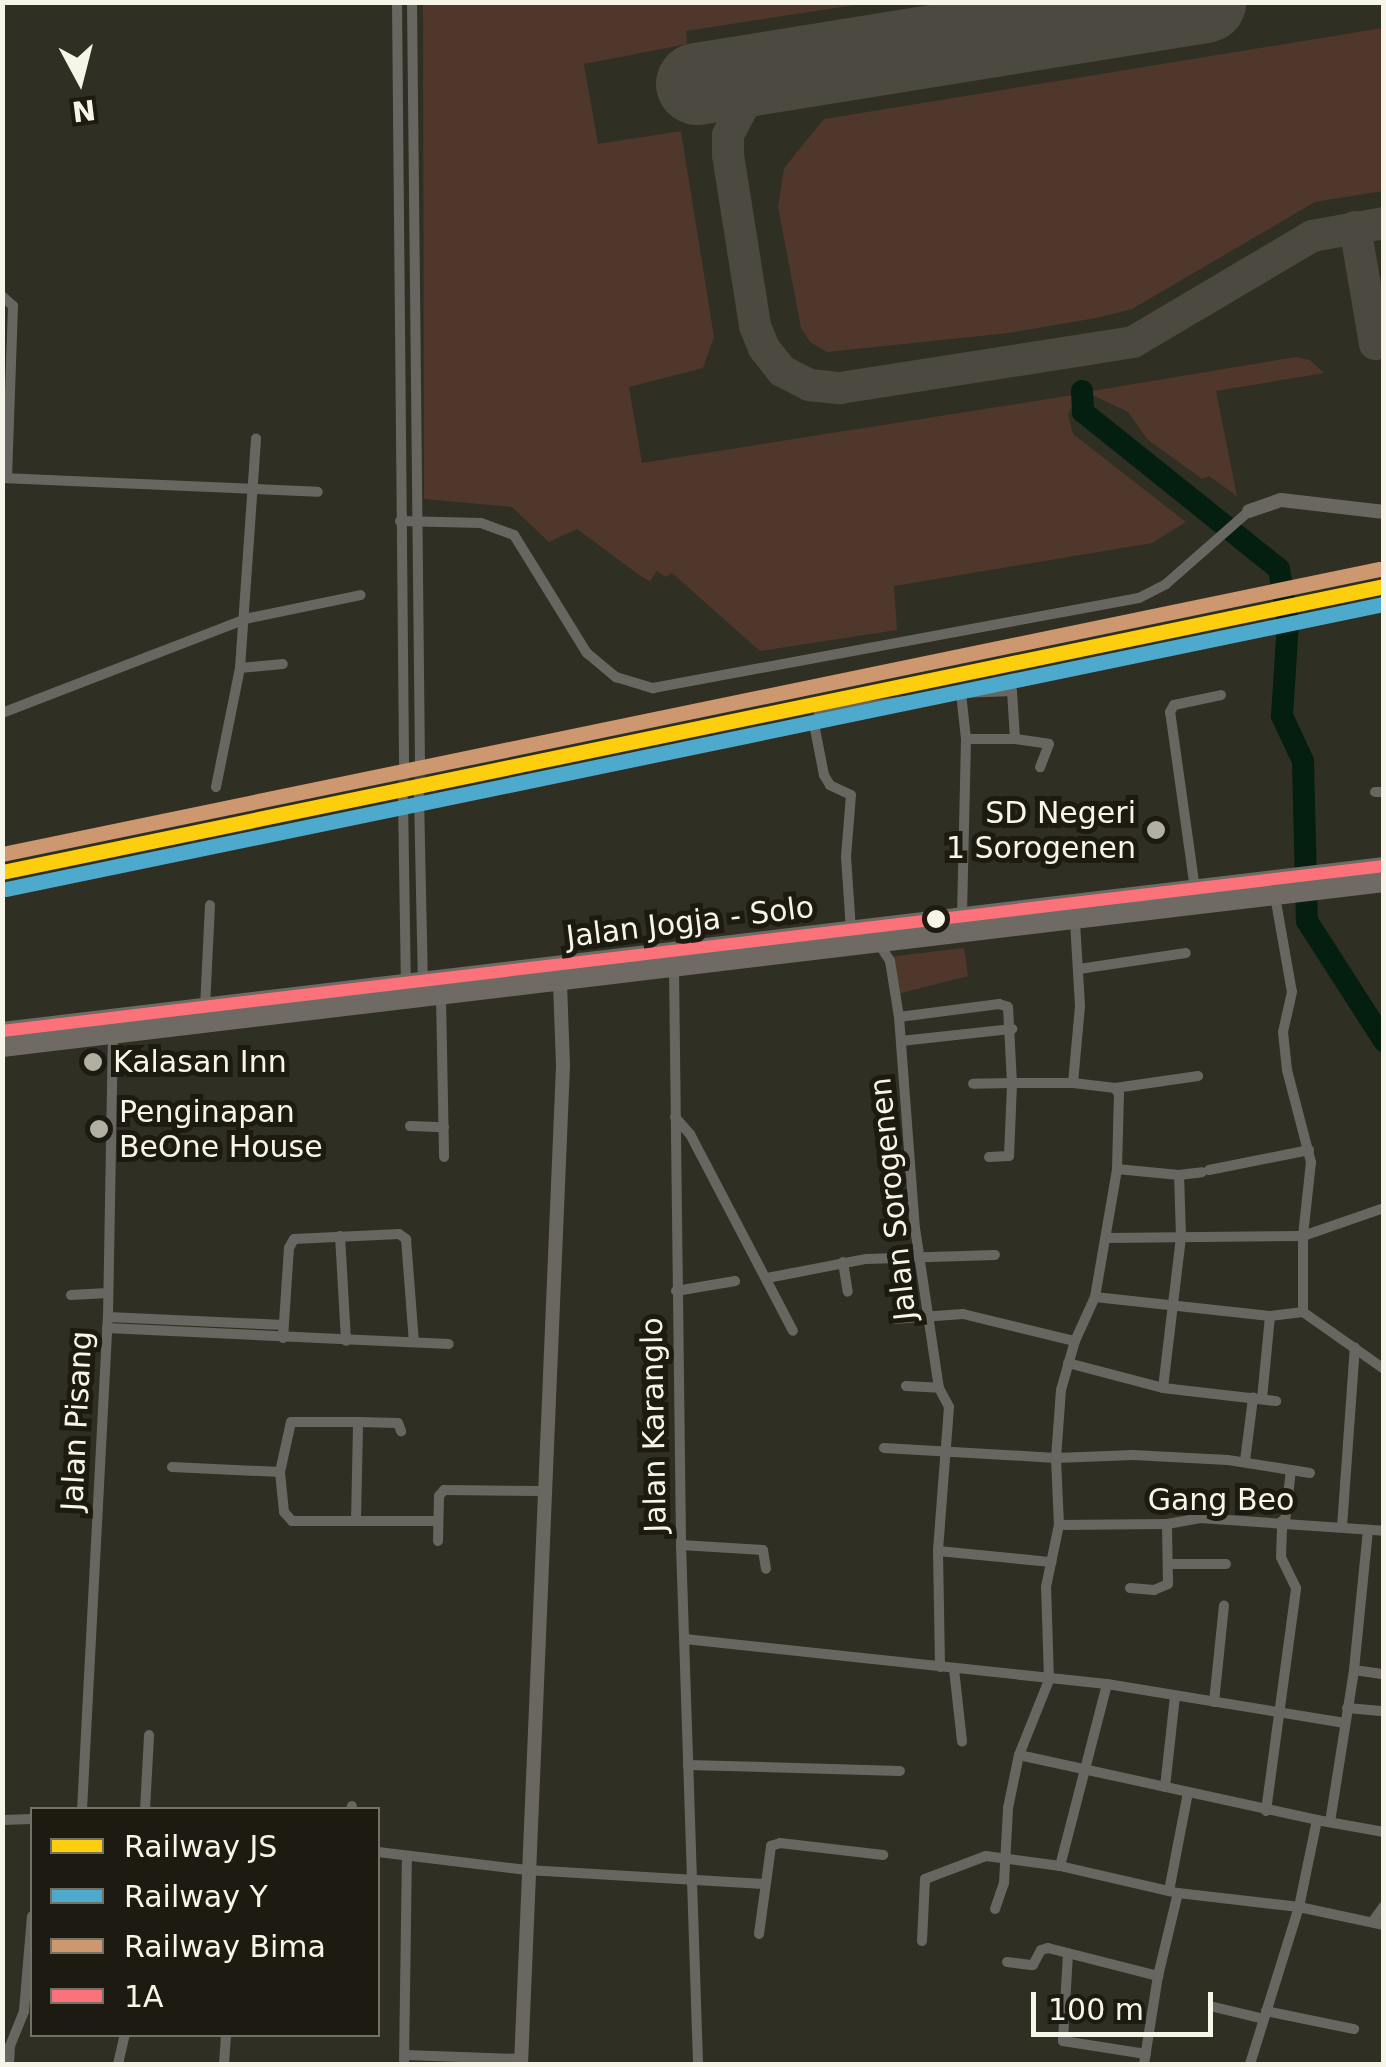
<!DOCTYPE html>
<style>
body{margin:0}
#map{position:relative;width:1386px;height:2067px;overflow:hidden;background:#302f23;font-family:"DejaVu Sans",sans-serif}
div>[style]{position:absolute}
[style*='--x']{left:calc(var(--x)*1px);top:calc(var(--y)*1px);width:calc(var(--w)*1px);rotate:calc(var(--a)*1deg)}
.green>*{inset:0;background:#4f372c}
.river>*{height:22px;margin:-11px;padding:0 11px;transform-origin:11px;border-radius:11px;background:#041e10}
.taxiway>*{height:32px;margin:-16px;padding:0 16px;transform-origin:16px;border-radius:16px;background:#4c4a40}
.runway>*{height:82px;margin:-41px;padding:0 41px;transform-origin:41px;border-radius:41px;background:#4c4a40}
.street-tunnel>*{height:10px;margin-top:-5px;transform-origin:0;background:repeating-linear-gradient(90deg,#444337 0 10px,transparent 0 15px)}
.street>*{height:10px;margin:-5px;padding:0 5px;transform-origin:5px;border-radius:5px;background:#686660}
.secondary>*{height:14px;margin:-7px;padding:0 7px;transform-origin:7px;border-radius:7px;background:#6a6761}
.highway>*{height:18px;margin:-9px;padding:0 9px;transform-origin:9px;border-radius:9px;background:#6f6b64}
.bus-1>*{height:12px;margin:-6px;padding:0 6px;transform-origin:6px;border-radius:6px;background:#fb727a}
.rail-1>*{height:15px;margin:-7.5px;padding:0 7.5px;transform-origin:7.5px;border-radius:7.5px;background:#fcce0d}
.rail-2>*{height:15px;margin:-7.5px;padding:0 7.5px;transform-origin:7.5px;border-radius:7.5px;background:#4eaacc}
.rail-3>*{height:15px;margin:-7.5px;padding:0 7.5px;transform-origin:7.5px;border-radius:7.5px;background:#cd976f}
.dots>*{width:28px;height:28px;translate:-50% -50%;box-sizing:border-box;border:5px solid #1c1a11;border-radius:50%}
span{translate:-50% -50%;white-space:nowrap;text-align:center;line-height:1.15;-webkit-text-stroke:10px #1c1a11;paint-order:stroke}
.poi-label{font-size:30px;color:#f7f5e8}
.right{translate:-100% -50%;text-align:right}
.left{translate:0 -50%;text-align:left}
.street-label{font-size:30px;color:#f7f5e8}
.frame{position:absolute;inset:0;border:5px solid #f7f5e8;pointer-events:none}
.legend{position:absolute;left:30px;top:1807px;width:350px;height:230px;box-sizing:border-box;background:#1c1a11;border:2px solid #747267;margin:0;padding:12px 18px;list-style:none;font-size:30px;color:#f7f5e8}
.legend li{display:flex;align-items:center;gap:20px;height:50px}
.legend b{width:50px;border:2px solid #747267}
.north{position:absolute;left:30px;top:30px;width:100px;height:100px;-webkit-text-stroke:8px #1c1a11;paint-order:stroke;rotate:173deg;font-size:28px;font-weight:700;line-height:40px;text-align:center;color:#f7f5e8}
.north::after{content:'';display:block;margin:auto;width:35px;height:45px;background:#f7f5e8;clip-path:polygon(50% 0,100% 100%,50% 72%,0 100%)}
.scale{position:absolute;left:1031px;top:1992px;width:182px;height:45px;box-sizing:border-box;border:5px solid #f7f5e8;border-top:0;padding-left:12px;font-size:30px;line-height:35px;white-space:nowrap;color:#f7f5e8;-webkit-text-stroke:8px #1c1a11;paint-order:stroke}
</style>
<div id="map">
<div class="green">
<div style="clip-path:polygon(423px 3px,868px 3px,686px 31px,687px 44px,584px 64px,598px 144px,681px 131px,714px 337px,703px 368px,629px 387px,642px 463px,1079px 394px,1068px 414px,1073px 434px,1186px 522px,1152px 543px,894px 586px,897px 630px,760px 651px,672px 573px,666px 577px,657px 571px,650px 581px,642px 577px,577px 529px,549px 542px,512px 507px,424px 499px)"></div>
<div style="clip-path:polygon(1383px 28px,1383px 191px,1315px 202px,1132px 309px,1096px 318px,1009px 333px,827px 352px,810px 342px,801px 328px,778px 207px,784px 168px,824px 119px)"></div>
<div style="clip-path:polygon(1296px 357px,1310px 360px,1324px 373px,1216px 391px,1237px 496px,1209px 476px,1202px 479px,1147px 439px,1128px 412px,1086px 392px)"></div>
<div style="clip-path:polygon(964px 948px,968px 976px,894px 995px,887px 957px)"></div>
</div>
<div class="river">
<div style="--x:1082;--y:391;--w:21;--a:87"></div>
<div style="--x:1083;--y:412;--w:251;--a:38.7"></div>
<div style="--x:1279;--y:569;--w:55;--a:80.5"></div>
<div style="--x:1288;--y:623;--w:93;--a:93.7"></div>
<div style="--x:1282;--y:716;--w:50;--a:65"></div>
<div style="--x:1303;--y:761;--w:160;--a:88.6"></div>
<div style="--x:1307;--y:921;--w:143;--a:57.3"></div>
</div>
<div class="taxiway">
<div style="--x:806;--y:67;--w:42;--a:159"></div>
<div style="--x:767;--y:82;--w:28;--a:138"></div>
<div style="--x:746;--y:101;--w:38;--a:118"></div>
<div style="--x:728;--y:135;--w:20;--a:90"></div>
<div style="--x:728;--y:155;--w:173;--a:81"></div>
<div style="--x:755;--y:326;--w:24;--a:68"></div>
<div style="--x:764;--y:348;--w:29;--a:52"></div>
<div style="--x:782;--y:371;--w:30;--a:27"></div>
<div style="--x:809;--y:385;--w:31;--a:6"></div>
<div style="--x:840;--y:388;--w:297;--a:-8.9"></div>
<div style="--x:1133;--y:342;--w:208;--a:-30.6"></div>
<div style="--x:1312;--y:236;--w:73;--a:-10.2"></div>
<div style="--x:1355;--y:227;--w:119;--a:80.3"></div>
</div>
<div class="runway">
<div style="--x:697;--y:84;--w:515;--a:-9.17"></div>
</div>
<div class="street-tunnel">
<div style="--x:419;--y:796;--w:35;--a:-88"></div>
<div style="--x:403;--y:799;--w:36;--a:-88"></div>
</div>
<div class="street">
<div style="--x:397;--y:2;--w:761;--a:89.47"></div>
<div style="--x:412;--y:2;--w:759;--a:89.4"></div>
<div style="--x:2;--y:296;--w:15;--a:42"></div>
<div style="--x:13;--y:306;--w:172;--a:92"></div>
<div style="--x:2;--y:478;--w:316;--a:2.5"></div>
<div style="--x:400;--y:521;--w:81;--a:1.4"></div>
<div style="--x:481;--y:523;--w:35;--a:20"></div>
<div style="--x:514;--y:535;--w:139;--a:58.3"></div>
<div style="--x:587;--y:653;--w:38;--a:40"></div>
<div style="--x:616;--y:677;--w:39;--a:17"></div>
<div style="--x:653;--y:688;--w:494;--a:-10.5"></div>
<div style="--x:1139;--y:598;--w:30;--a:-27"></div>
<div style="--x:1166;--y:584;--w:111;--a:-41.3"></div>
<div style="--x:240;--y:668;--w:43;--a:-5.3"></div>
<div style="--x:961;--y:693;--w:51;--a:-2.2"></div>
<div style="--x:1012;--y:691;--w:48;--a:86.4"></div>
<div style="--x:1015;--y:739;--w:34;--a:8"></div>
<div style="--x:1049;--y:744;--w:25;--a:111"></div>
<div style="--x:2;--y:713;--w:261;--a:-21.1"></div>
<div style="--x:245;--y:619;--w:118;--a:-11.7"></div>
<div style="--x:966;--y:739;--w:49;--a:0"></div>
<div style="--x:216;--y:787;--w:121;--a:-78.6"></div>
<div style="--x:240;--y:668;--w:230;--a:-86"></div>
<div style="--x:1375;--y:792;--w:9;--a:0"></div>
<div style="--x:419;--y:796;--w:189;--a:88.8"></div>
<div style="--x:403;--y:799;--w:189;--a:89.1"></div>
<div style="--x:1195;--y:889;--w:179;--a:-98"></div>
<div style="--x:1170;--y:712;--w:8;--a:-60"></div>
<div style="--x:1174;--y:705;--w:48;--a:-12"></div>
<div style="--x:1275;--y:896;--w:97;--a:80"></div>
<div style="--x:1292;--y:992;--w:41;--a:102.7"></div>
<div style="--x:1283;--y:1032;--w:38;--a:84"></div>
<div style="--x:1287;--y:1070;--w:95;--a:75.4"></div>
<div style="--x:1311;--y:1162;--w:74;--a:96.2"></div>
<div style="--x:1303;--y:1236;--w:76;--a:90"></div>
<div style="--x:1303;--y:1312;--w:99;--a:35.1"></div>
<div style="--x:851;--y:930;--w:73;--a:-93.9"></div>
<div style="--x:846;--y:857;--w:62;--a:-85.4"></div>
<div style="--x:851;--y:795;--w:23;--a:-155"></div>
<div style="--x:830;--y:785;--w:12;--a:-121"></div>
<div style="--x:824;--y:775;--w:47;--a:-101.1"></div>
<div style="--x:815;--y:729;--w:16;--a:-76"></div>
<div style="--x:819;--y:713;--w:143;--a:-8"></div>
<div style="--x:961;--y:693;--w:46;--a:83.8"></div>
<div style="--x:966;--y:739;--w:179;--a:91.3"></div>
<div style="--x:879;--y:944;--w:20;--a:57"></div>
<div style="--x:890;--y:961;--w:57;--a:80.9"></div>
<div style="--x:899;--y:1017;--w:212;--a:85.7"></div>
<div style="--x:915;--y:1228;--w:162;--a:81.5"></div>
<div style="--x:939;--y:1388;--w:21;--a:62"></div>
<div style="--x:949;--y:1407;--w:144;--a:94.4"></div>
<div style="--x:938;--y:1551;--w:114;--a:5.6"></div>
<div style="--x:674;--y:969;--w:576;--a:89.3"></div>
<div style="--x:681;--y:1545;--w:519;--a:88.12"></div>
<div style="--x:1079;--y:969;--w:108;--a:-8.5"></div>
<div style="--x:441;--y:997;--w:160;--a:88.9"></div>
<div style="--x:205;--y:1007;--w:102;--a:-87.2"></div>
<div style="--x:899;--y:1017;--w:101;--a:-7.4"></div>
<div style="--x:999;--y:1004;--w:9;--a:18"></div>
<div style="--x:1008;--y:1007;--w:76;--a:87"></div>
<div style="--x:1012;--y:1083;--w:39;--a:179"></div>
<div style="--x:901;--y:1041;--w:112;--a:-6.2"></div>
<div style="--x:1115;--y:1088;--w:84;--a:-8.2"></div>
<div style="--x:675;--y:1117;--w:23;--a:49"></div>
<div style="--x:690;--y:1134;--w:222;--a:62.4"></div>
<div style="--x:410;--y:1126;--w:34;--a:2"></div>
<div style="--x:989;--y:1157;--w:20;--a:-3"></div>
<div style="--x:1009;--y:1156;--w:73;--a:-87.6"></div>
<div style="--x:1012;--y:1083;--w:61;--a:0"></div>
<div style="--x:1117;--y:1169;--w:62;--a:5.5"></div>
<div style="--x:1179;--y:1175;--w:23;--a:-7"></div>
<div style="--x:1209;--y:1170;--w:102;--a:-11.3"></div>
<div style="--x:340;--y:1236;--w:105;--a:86.7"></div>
<div style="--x:1107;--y:1238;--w:196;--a:-0.6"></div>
<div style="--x:1303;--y:1236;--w:86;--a:-19.1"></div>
<div style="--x:843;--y:1262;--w:30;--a:81"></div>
<div style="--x:767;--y:1278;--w:101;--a:-10.9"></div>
<div style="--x:866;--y:1259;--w:129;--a:-1.8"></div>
<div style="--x:676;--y:1291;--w:60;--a:-9.6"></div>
<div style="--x:71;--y:1295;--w:37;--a:-3"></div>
<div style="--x:1095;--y:1297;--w:176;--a:6.2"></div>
<div style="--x:1270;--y:1316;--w:33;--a:-7"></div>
<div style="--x:108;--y:1317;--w:175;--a:2.6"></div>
<div style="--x:894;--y:1319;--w:69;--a:-4.1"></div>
<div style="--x:963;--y:1314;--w:115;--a:13.6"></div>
<div style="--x:107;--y:1328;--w:342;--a:2.7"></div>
<div style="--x:283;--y:1338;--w:90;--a:-86.2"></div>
<div style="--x:289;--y:1248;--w:10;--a:-61"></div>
<div style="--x:294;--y:1239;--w:105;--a:-2.7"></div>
<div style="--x:399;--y:1234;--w:9;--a:36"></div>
<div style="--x:406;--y:1239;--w:103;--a:85.6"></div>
<div style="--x:1068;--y:1363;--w:98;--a:14.7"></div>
<div style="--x:1163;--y:1388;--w:114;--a:6.6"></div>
<div style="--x:906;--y:1386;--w:33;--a:3"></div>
<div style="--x:1163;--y:1388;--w:152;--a:-83.2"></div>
<div style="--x:1181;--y:1237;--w:62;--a:-91.8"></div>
<div style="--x:1262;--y:1399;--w:83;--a:-84.5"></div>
<div style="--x:884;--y:1448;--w:172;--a:3.3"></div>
<div style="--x:1056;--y:1458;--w:77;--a:-2.2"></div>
<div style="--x:1133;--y:1455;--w:95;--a:3"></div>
<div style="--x:1228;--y:1460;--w:83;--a:9"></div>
<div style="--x:1245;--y:1461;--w:64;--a:-82.8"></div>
<div style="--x:172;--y:1467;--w:108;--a:2.7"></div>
<div style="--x:280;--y:1472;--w:40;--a:84.3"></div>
<div style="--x:284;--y:1512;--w:12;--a:48"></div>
<div style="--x:292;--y:1521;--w:145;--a:0"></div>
<div style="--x:280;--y:1472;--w:51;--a:-77.6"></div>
<div style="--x:291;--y:1422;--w:67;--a:0"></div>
<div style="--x:356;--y:1521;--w:99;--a:-88.8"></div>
<div style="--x:358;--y:1422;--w:40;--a:1.4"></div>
<div style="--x:398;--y:1423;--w:9;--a:69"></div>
<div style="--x:1285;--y:1521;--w:51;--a:-83.3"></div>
<div style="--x:1059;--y:1525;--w:108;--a:-0.5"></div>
<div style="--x:1167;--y:1524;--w:34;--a:-10"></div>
<div style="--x:1200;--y:1518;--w:184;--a:4"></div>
<div style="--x:1342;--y:1527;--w:180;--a:-85.9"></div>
<div style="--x:438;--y:1541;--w:45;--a:-88.7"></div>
<div style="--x:439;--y:1496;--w:8;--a:-50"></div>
<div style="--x:444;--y:1490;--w:99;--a:0.6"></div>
<div style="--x:681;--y:1545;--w:82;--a:3.5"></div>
<div style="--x:763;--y:1550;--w:19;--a:81"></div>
<div style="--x:938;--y:1551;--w:116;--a:89"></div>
<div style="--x:1170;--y:1564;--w:56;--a:0"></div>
<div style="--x:1130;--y:1588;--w:24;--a:5"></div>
<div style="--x:1154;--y:1590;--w:15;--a:-23"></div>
<div style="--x:1168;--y:1584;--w:60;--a:-91"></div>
<div style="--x:685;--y:1639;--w:424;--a:6.1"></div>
<div style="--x:1107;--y:1684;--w:241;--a:9.3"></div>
<div style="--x:954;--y:1669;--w:73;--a:83.7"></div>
<div style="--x:1354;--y:1670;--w:30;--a:8"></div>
<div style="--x:1214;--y:1702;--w:97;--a:-84.1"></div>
<div style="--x:1347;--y:1708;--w:37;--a:5"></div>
<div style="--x:1019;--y:1755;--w:305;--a:12.3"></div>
<div style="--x:688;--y:1765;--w:212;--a:1.6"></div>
<div style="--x:1165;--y:1787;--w:92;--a:-83.7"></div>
<div style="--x:82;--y:1810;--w:494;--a:-87"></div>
<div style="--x:108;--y:1317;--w:282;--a:-89"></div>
<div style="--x:145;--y:1810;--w:75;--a:-86.9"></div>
<div style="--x:351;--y:1810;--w:4;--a:-76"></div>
<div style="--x:1266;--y:1811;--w:225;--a:-82.3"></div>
<div style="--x:1296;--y:1588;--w:34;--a:-116"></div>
<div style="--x:1281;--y:1557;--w:36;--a:-88"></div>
<div style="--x:2;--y:1820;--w:30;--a:-2"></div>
<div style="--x:1330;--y:1822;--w:154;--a:-81"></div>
<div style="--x:1354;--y:1670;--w:141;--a:-84.3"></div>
<div style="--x:378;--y:1852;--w:150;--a:6.9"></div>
<div style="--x:527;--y:1870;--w:237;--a:3.4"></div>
<div style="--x:1060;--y:1866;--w:188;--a:-75.5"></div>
<div style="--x:1169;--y:1891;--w:101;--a:-79.1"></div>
<div style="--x:995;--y:1909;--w:28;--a:-71"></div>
<div style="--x:1004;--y:1883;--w:75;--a:-86.9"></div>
<div style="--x:1008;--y:1808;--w:54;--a:-78.3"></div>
<div style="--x:1019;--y:1755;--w:81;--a:-68.2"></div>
<div style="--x:1049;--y:1680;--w:93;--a:-91.8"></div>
<div style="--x:1046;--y:1587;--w:63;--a:-78.2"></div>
<div style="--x:1059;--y:1525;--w:67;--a:-92.6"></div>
<div style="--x:1056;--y:1458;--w:68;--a:-85.8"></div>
<div style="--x:1061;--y:1390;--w:51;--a:-74.1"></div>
<div style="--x:1075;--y:1341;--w:48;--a:-65.6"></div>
<div style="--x:1095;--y:1297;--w:130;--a:-80.2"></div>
<div style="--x:1117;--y:1169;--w:75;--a:-88.5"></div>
<div style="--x:1119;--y:1094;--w:7;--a:-124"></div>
<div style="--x:1115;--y:1088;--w:42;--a:-173.2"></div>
<div style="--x:1073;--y:1083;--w:77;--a:-84.8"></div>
<div style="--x:1080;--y:1006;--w:84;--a:-93.4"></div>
<div style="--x:1373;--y:1921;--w:19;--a:-54"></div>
<div style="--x:759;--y:1934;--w:89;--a:-82.2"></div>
<div style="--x:771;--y:1846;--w:9;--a:-18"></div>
<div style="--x:780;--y:1843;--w:104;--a:6.6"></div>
<div style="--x:922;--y:1941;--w:62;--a:-87.2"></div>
<div style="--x:925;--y:1879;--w:65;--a:-20.7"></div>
<div style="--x:986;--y:1856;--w:75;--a:7.7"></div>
<div style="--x:1060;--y:1866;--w:121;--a:12.9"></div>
<div style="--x:1178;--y:1893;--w:122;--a:6.6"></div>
<div style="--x:1299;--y:1907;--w:87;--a:12"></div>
<div style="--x:1068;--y:1953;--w:88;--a:93.3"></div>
<div style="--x:1063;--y:2041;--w:84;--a:8.9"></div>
<div style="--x:1007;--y:1962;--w:26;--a:7"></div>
<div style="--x:1033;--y:1965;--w:17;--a:-62"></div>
<div style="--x:1041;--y:1950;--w:7;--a:-16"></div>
<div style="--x:1048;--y:1948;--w:114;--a:14.3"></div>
<div style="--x:1214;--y:2007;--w:51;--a:13.5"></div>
<div style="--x:1266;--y:2011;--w:90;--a:11.6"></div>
<div style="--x:405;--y:2055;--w:116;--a:2"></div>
<div style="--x:9;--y:2064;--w:18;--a:-87"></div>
<div style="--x:10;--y:2046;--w:38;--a:-68"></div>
<div style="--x:24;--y:2011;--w:95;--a:-85.2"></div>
<div style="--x:118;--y:2064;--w:31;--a:-77"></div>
<div style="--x:224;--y:2064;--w:30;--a:-86"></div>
<div style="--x:404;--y:2064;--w:207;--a:-89.2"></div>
<div style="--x:1144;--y:2064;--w:89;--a:-81"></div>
<div style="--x:1158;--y:1976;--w:85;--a:-76.5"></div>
<div style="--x:1250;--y:2064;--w:164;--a:-72.7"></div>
<div style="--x:1299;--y:1907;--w:89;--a:-78.3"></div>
<div style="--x:1317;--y:1820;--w:68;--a:10.2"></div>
</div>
<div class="secondary">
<div style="--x:1249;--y:511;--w:34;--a:-19"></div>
<div style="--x:1281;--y:500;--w:104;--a:6.6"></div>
<div style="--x:521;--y:2064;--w:1000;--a:-87.59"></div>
<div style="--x:563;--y:1065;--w:82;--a:-92.1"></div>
</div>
<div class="highway">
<div style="--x:2;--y:1031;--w:1392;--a:-6.81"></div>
<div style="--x:2;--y:1048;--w:1392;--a:-6.81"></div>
</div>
<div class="bus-1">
<div style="--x:2;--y:1031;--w:1392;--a:-6.81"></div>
</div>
<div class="rail-1">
<div style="--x:2;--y:872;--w:1411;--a:-11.69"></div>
</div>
<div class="rail-2">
<div style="--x:6;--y:889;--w:1407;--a:-11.69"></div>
</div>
<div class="rail-3">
<div style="--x:2;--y:854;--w:1407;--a:-11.69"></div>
</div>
<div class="dots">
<div style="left:1156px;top:830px;background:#b1b0a3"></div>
<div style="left:936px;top:919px;background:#f7f5e8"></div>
<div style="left:93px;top:1062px;background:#b1b0a3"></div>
<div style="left:99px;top:1129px;background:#b1b0a3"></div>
</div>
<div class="poi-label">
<span class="right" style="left:1136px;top:830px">SD Negeri<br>1 Sorogenen</span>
<span class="left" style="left:113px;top:1062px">Kalasan Inn</span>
<span class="left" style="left:119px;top:1129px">Penginapan<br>BeOne House</span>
</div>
<div class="street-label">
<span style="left:690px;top:922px;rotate:-7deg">Jalan Jogja - Solo</span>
<span style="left:893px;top:1199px;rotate:-96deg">Jalan Sorogenen</span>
<span style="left:77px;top:1421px;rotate:-87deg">Jalan Pisang</span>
<span style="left:654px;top:1425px;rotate:-91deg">Jalan Karanglo</span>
<span style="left:1221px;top:1500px">Gang Beo</span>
</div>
<div class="frame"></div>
<ul class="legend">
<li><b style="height:12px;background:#fcce0d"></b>Railway JS</li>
<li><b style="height:12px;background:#4eaacc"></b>Railway Y</li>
<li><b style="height:12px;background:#cd976f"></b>Railway Bima</li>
<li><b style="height:12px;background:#fb727a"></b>1A</li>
</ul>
<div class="north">N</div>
<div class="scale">100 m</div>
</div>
